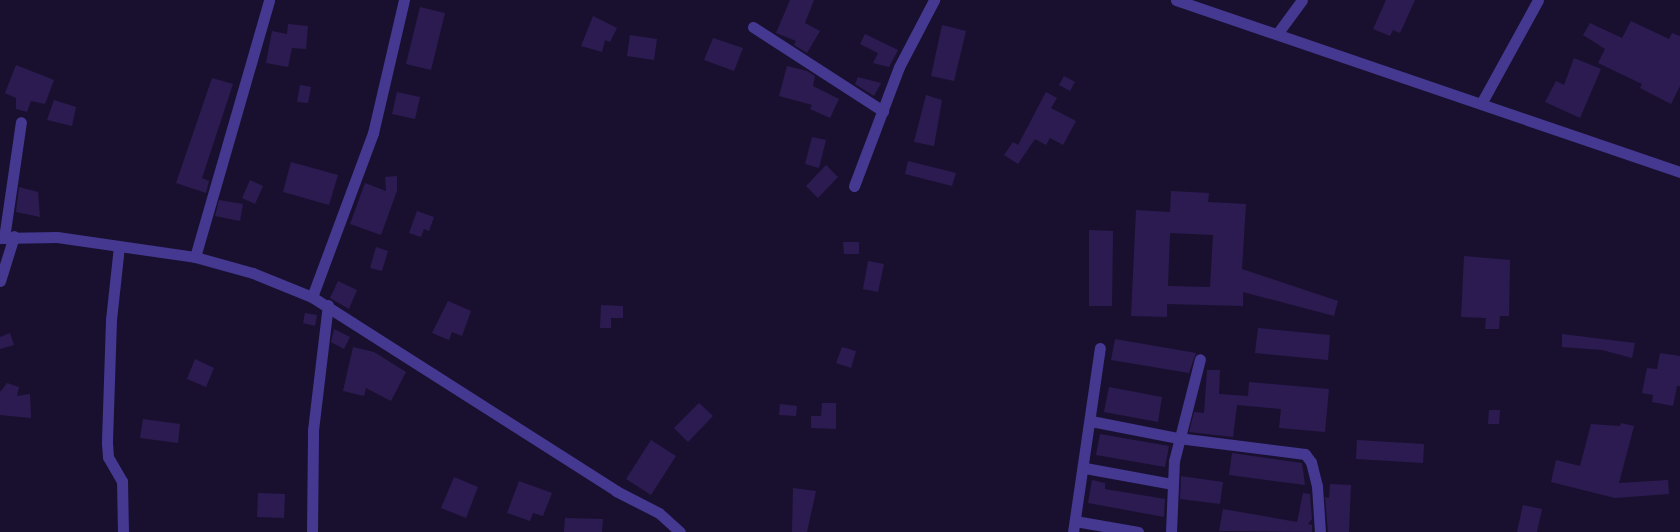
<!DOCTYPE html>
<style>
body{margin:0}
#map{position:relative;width:1680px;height:532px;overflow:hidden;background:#19102f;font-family:"Varela Round",sans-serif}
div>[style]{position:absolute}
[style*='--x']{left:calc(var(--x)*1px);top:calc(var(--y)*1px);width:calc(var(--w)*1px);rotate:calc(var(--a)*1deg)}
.building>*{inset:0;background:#2c1b51}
.street>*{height:11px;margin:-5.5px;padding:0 5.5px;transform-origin:5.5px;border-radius:5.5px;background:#453891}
span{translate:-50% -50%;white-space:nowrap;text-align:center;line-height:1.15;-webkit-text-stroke:5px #19102f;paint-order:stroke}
</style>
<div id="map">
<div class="building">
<div style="clip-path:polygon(790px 0,814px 0,805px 23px,820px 31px,807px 53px,794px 45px,796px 41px,776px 33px)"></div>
<div style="clip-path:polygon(1386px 0,1415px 0,1400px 33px,1393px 30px,1390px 36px,1373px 29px)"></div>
<div style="clip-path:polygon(420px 7px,445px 13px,431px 70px,406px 64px)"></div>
<div style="clip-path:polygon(593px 16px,617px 28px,610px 42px,605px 40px,602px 52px,581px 46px)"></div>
<div style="clip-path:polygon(1631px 21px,1669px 39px,1672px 33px,1680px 36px,1680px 86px,1671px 104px,1640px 88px,1642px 84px,1598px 63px,1605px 49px,1583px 35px,1590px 23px,1622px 38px)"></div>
<div style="clip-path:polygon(288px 24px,308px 26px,306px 49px,292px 48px,288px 67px,266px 63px,272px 31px,287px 34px)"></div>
<div style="clip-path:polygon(942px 25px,966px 31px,954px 81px,931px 76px)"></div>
<div style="clip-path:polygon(865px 34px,898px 50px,889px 67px,873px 63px,878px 53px,860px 44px)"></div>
<div style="clip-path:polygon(630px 35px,657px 39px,654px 60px,627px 56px)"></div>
<div style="clip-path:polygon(713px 38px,743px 48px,734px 71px,704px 60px)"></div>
<div style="clip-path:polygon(1574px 58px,1601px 69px,1580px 118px,1545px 102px,1556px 81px,1564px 85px)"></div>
<div style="clip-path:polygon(16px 65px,54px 80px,45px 104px,31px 101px,27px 112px,16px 109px,16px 98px,5px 93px)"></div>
<div style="clip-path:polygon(787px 66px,807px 71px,815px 76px,813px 86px,839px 99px,830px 118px,810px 109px,812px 105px,779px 96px)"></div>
<div style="clip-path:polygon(1064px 76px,1075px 82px,1070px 91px,1059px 85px)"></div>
<div style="clip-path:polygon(858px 77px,881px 83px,874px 96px,855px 84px)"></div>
<div style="clip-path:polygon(212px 78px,233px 84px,202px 178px,209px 181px,206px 193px,176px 183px)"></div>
<div style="clip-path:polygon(300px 85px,311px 87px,308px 103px,297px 102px)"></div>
<div style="clip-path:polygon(397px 92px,420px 97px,415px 119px,392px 114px)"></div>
<div style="clip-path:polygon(1046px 92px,1057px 98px,1051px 108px,1076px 121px,1063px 145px,1050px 138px,1046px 145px,1035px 139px,1018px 164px,1004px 155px,1013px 142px,1018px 145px)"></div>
<div style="clip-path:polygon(926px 95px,942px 100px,934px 146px,914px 142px)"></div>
<div style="clip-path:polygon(54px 100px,76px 107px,72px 126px,47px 120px)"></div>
<div style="clip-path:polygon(812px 137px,826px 140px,819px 168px,805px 164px)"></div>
<div style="clip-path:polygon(908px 161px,956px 173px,952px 186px,905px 174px)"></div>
<div style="clip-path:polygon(291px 162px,338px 175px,329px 205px,283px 192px)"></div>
<div style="clip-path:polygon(826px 165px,838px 177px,818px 198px,806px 186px)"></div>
<div style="clip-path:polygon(397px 176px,397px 191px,381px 235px,350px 224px,365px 183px,386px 191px,385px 177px)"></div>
<div style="clip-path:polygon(250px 180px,263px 186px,255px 204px,242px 198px)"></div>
<div style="clip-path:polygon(19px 187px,38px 192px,40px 217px,16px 212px)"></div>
<div style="clip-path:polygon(evenodd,1171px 191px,1209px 193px,1208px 202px,1246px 204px,1242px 269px,1338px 301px,1334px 316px,1243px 292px,1243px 306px,1167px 304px,1167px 317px,1131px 316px,1136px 210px,1170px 212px,1171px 191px,1170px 233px,1213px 235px,1210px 287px,1168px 286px,1170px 233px)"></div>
<div style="clip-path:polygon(219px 200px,243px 204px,240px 221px,215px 216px)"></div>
<div style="clip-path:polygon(417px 211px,434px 217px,429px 231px,424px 229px,421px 237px,409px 233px)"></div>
<div style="clip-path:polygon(1089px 230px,1113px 231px,1112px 306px,1089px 306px)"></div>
<div style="clip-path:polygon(843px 242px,859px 242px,859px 254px,844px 254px)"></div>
<div style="clip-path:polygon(376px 247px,388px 251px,382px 271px,370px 268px)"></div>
<div style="clip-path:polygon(1464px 256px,1510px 260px,1509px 316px,1500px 316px,1499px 329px,1485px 329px,1486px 318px,1461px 317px)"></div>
<div style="clip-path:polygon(868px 261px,884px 264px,878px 292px,863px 289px)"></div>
<div style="clip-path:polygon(338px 281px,357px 290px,349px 309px,330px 298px)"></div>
<div style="clip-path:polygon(448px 301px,471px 311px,462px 336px,452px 332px,449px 340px,432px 333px)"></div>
<div style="clip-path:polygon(601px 305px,623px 306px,623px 318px,611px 318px,611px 328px,600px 328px)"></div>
<div style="clip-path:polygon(305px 313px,317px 315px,315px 326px,303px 323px)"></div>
<div style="clip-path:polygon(1258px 328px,1330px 335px,1328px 360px,1255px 353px)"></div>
<div style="clip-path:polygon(334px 329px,350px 337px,344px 349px,331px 342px)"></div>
<div style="clip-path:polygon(10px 333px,14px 345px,0 349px,0 337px)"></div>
<div style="clip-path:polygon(1562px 334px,1635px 343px,1632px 358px,1602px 350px,1562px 347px)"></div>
<div style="clip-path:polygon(1115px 339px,1196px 353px,1189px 373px,1111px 360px)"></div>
<div style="clip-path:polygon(353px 347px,374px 352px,406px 372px,391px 401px,366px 388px,364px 396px,343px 391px)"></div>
<div style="clip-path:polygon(842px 347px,856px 351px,851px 368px,836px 363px)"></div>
<div style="clip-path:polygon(1660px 353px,1680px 356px,1680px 386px,1677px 386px,1673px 406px,1652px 402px,1653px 395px,1642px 393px,1647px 368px,1657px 369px)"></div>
<div style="clip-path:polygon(195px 359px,214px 368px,206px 387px,187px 379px)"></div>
<div style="clip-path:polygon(1207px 370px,1220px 370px,1219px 394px,1248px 396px,1249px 382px,1329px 389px,1325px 432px,1279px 428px,1281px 409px,1237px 405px,1233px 437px,1189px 432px,1194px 412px,1204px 413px)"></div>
<div style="clip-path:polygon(7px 383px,19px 387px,17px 396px,30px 394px,31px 418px,0 415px,0 392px)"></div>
<div style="clip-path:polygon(1109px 387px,1162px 397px,1158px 422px,1104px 412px)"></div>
<div style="clip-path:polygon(699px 403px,713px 416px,688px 442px,674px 428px)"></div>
<div style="clip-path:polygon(822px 403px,836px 403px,836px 429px,811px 428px,811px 416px,821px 416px)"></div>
<div style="clip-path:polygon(780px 404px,797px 406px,796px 416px,779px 415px)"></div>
<div style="clip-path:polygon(1489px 410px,1500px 410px,1499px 424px,1488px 424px)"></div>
<div style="clip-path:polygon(143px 419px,180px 424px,178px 443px,140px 438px)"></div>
<div style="clip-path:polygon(1621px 423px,1634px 426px,1619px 483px,1668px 480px,1669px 494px,1615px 498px,1551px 482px,1556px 460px,1580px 466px,1591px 424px,1620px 426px)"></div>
<div style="clip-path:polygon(1100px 434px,1169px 446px,1165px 467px,1096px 455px)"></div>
<div style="clip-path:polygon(651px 440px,676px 456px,651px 495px,626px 479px)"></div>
<div style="clip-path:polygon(1357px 440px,1424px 444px,1423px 463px,1356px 459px)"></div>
<div style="clip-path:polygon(1232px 453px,1302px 463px,1305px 485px,1229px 475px)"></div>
<div style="clip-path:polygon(1181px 476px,1223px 482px,1220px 504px,1180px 499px)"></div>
<div style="clip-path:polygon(454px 477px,478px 487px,466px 518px,441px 508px)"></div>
<div style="clip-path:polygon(1092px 480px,1105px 483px,1105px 489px,1165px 499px,1164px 517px,1088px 503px)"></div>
<div style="clip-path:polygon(519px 481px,552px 493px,543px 516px,533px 513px,530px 521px,507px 513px)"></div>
<div style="clip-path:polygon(1330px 484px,1351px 485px,1349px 532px,1328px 532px,1325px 497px,1329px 498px)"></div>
<div style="clip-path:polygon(793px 488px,816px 491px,807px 532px,792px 532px)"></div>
<div style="clip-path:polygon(258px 493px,285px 494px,284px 518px,257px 517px)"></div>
<div style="clip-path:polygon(1303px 493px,1310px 494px,1312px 519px,1308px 524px,1312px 525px,1312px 532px,1219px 531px,1223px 509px,1297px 522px)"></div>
<div style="clip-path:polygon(1523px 505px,1542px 509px,1537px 532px,1517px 532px)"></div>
<div style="clip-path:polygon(565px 518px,603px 519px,602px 532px,564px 532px)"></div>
</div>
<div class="street">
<div style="--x:1176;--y:0;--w:533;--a:18.84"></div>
<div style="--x:753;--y:27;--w:155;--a:32.9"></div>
<div style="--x:1277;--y:34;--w:42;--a:-53.7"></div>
<div style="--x:1482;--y:102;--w:116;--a:-61.2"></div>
<div style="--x:854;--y:186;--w:127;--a:-69.3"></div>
<div style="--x:899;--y:67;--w:76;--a:-62.4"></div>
<div style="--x:0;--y:238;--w:57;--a:-1"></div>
<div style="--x:57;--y:237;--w:139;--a:8.2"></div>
<div style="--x:195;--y:257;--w:60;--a:15.4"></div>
<div style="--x:253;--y:273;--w:64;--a:22.1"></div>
<div style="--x:312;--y:297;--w:361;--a:32.5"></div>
<div style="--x:616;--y:491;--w:48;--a:27.1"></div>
<div style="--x:659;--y:513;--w:28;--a:42"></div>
<div style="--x:4;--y:238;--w:117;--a:-81.7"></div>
<div style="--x:119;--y:246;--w:74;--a:96.2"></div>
<div style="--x:111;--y:320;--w:123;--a:91.9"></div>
<div style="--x:107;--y:443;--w:14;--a:86"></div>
<div style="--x:108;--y:457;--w:28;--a:60"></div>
<div style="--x:122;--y:481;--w:51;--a:88.9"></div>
<div style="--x:195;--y:257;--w:267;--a:-73.9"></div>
<div style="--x:0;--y:281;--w:47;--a:-72.7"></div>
<div style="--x:312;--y:297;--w:175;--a:-69.6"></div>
<div style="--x:373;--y:133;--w:137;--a:-76.9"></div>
<div style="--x:1091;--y:421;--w:89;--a:11.1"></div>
<div style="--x:1178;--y:438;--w:128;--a:7.2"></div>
<div style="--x:1305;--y:454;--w:10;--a:53"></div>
<div style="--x:1311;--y:462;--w:25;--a:76"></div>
<div style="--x:1317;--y:486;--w:46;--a:86.3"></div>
<div style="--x:1085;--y:468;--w:88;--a:10.4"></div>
<div style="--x:1075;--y:521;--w:64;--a:9.9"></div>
<div style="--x:312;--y:532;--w:102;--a:-89.4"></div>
<div style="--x:313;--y:430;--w:126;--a:-83.2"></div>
<div style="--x:1073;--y:532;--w:186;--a:-81.7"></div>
<div style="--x:1171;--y:532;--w:71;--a:-87.6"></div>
<div style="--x:1174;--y:461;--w:105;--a:-75.7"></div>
</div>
</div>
